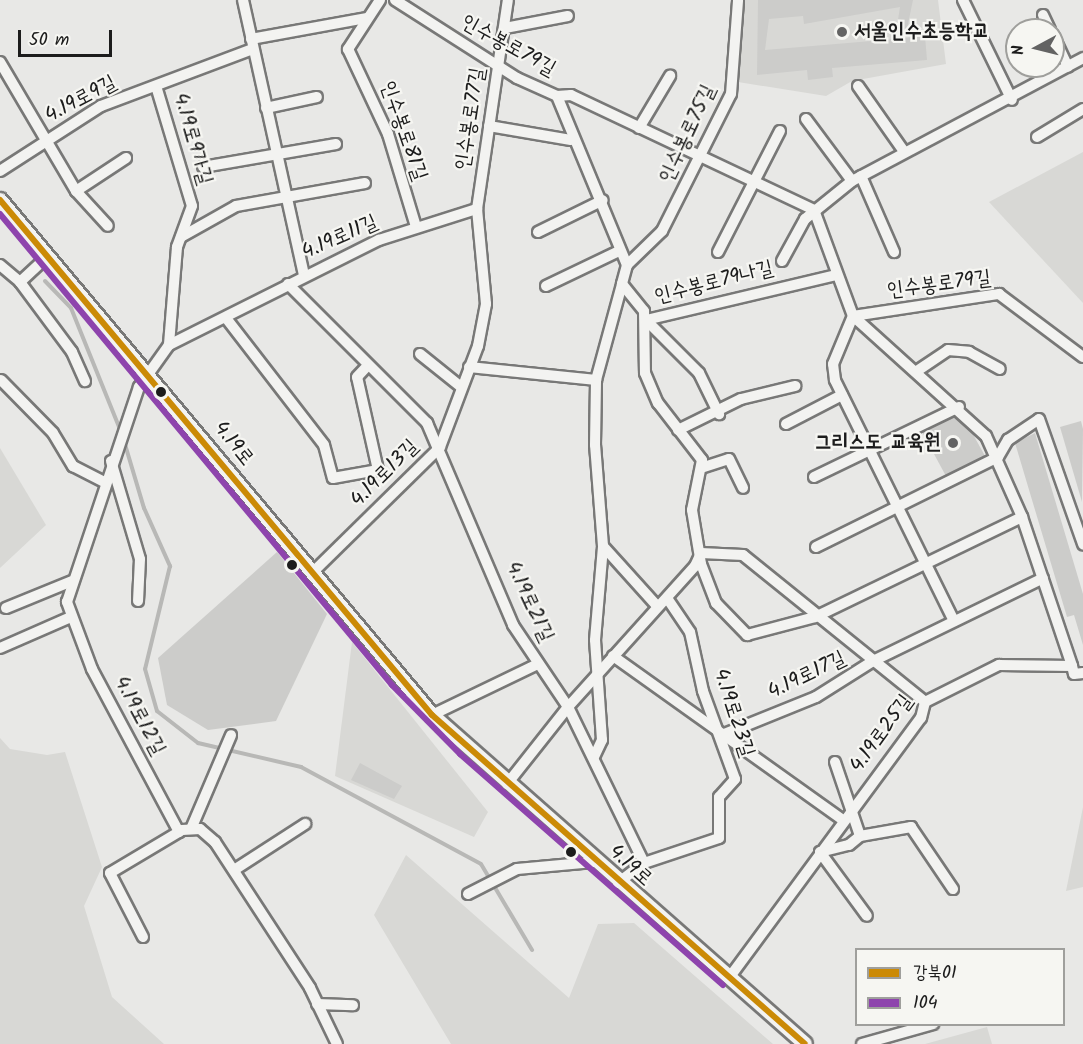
<!DOCTYPE html>
<meta charset="utf-8">
<style>
body{margin:0}
#map{position:relative;width:1083px;height:1044px;overflow:hidden;background:#e8e8e6;font-family:Kalam,"Poor Story",sans-serif}
div>[style]{position:absolute}
[style*='--x']{left:calc(var(--x)*1px);top:calc(var(--y)*1px);width:calc(var(--w)*1px);rotate:calc(var(--a)*1deg)}
.built>*{inset:0;background:#d8d8d5}
.stream>*{height:4px;margin:-2px;padding:0 2px;transform-origin:2px;border-radius:2px;background:#b8b8b6}
.building>*{inset:0;background:#ccccca}
.roads{filter:drop-shadow(2px 0 #787877) drop-shadow(-2px 0 #787877) drop-shadow(0 2px #787877) drop-shadow(0 -2px #787877)}
.minor>*{height:10px;margin:-5px;padding:0 5px;transform-origin:5px;border-radius:5px;background:#f3f3f1}
.tertiary>*{height:14px;margin:-7px;padding:0 7px;transform-origin:7px;border-radius:7px;background:#f3f3f1}
.bus-1>*{height:6px;margin:-3px;padding:0 3px;transform-origin:3px;border-radius:3px;background:#cb8a06}
.bus-2>*{height:6px;margin:-3px;padding:0 3px;transform-origin:3px;border-radius:3px;background:#8e44ad}
.dots>*{width:16px;height:16px;translate:-50% -50%;box-sizing:border-box;border:3px solid #f6f6f2;border-radius:50%}
span{translate:-50% -50%;white-space:nowrap;text-align:center;line-height:1.15;-webkit-text-stroke:4.5px #f6f6f2;paint-order:stroke}
.poi-label{font-size:21px;color:#1c1c1c;font-weight:700}
.left{translate:0 -50%;text-align:left}
.right{translate:-100% -50%;text-align:right}
.street-label{font-size:21px;color:#1c1c1c}
.legend{position:absolute;left:855px;top:948px;width:210px;height:78px;box-sizing:border-box;background:#f6f6f2;border:2px solid #9f9f9c;margin:0;padding:8px 10px;list-style:none;font-size:18px;color:#1c1c1c}
.legend li{display:flex;align-items:center;gap:12px;height:30px}
.legend b{width:30px;border:2px solid #9f9f9c}
.north{position:absolute;left:1005px;top:18px;width:60px;height:60px;box-sizing:border-box;background:#f6f6f2;border:2px solid #9f9f9c;border-radius:50%;rotate:263deg;font-size:16px;font-weight:700;line-height:24px;text-align:center;color:#1c1c1c}
.north::after{content:'';display:block;margin:auto;width:21px;height:27px;background:#636363;clip-path:polygon(50% 0,100% 100%,50% 72%,0 100%)}
.scale{position:absolute;left:18px;top:30px;width:94px;height:27px;box-sizing:border-box;border:3px solid #1c1c1c;border-top:0;padding-left:8px;font-size:18px;line-height:21px;white-space:nowrap;color:#1c1c1c;-webkit-text-stroke:4px #f6f6f2;paint-order:stroke}
</style>
<div id="map">
<div class="built">
<div style="clip-path:polygon(744px 0,938px 0,946px 64px,852px 81px,826px 96px,738px 82px)"></div>
<div style="clip-path:polygon(1083px 152px,1083px 303px,989px 202px)"></div>
<div style="clip-path:polygon(0 448px,46px 525px,0 568px)"></div>
<div style="clip-path:polygon(352px 642px,488px 812px,474px 837px,335px 776px)"></div>
<div style="clip-path:polygon(0 738px,10px 749px,47px 755px,65px 752px,102px 867px,84px 906px,112px 997px,164px 1044px,0 1044px)"></div>
<div style="clip-path:polygon(1083px 807px,1083px 887px,1066px 891px)"></div>
<div style="clip-path:polygon(406px 855px,569px 998px,598px 924px,634px 923px,773px 1044px,451px 1044px,374px 915px)"></div>
<div style="clip-path:polygon(987px 1027px,992px 1044px,925px 1044px)"></div>
</div>
<div class="stream">
<div style="--x:45;--y:281;--w:37;--a:46"></div>
<div style="--x:71;--y:308;--w:134;--a:68"></div>
<div style="--x:124;--y:441;--w:70;--a:73.4"></div>
<div style="--x:144;--y:508;--w:64;--a:65.9"></div>
<div style="--x:170;--y:566;--w:106;--a:103.6"></div>
<div style="--x:145;--y:669;--w:44;--a:74.1"></div>
<div style="--x:157;--y:711;--w:52;--a:38"></div>
<div style="--x:198;--y:743;--w:106;--a:13.1"></div>
<div style="--x:301;--y:767;--w:204;--a:28.3"></div>
<div style="--x:481;--y:864;--w:100;--a:59.3"></div>
</div>
<div class="building">
<div style="clip-path:polygon(evenodd,758px 0,913px 0,905px 38px,925px 36px,927px 60px,832px 68px,833px 77px,808px 80px,807px 70px,757px 75px,758px 0,900px 7px,895px 39px,765px 50px,769px 19px,803px 16px,804px 24px,900px 7px)"></div>
<div style="clip-path:polygon(959px 409px,985px 456px,947px 478px,921px 430px)"></div>
<div style="clip-path:polygon(1081px 421px,1083px 429px,1082px 502px,1060px 427px)"></div>
<div style="clip-path:polygon(1035px 433px,1083px 594px,1083px 645px,1074px 615px,1067px 617px,1015px 443px)"></div>
<div style="clip-path:polygon(277px 552px,327px 614px,276px 721px,208px 730px,167px 705px,158px 658px)"></div>
<div style="clip-path:polygon(360px 763px,402px 786px,394px 799px,351px 780px)"></div>
</div>
<div class="roads">
<div class="minor">
<div style="--x:243;--y:0;--w:282;--a:77.5"></div>
<div style="--x:380;--y:0;--w:59;--a:123.1"></div>
<div style="--x:348;--y:49;--w:94;--a:64.8"></div>
<div style="--x:388;--y:134;--w:97;--a:73.2"></div>
<div style="--x:395;--y:0;--w:145;--a:32.6"></div>
<div style="--x:517;--y:78;--w:44;--a:24.2"></div>
<div style="--x:557;--y:96;--w:14;--a:-4"></div>
<div style="--x:571;--y:95;--w:269;--a:25.3"></div>
<div style="--x:963;--y:0;--w:111;--a:63.9"></div>
<div style="--x:1043;--y:15;--w:17;--a:65"></div>
<div style="--x:505;--y:28;--w:64;--a:-10.8"></div>
<div style="--x:1053;--y:35;--w:35;--a:65"></div>
<div style="--x:251;--y:39;--w:118;--a:-10.3"></div>
<div style="--x:0;--y:62;--w:150;--a:59.5"></div>
<div style="--x:76;--y:191;--w:47;--a:47.6"></div>
<div style="--x:156;--y:86;--w:125;--a:73.3"></div>
<div style="--x:192;--y:206;--w:44;--a:110.1"></div>
<div style="--x:177;--y:247;--w:98;--a:94.7"></div>
<div style="--x:858;--y:86;--w:78;--a:54.9"></div>
<div style="--x:557;--y:96;--w:183;--a:67.5"></div>
<div style="--x:627;--y:265;--w:20;--a:105"></div>
<div style="--x:622;--y:284;--w:35;--a:51"></div>
<div style="--x:644;--y:311;--w:62;--a:89.1"></div>
<div style="--x:645;--y:373;--w:33;--a:67"></div>
<div style="--x:658;--y:403;--w:72;--a:52.3"></div>
<div style="--x:702;--y:460;--w:51;--a:101.3"></div>
<div style="--x:692;--y:510;--w:55;--a:80.5"></div>
<div style="--x:701;--y:564;--w:42;--a:69"></div>
<div style="--x:716;--y:603;--w:45;--a:45.9"></div>
<div style="--x:747;--y:635;--w:70;--a:-14.8"></div>
<div style="--x:815;--y:617;--w:230;--a:-25.8"></div>
<div style="--x:266;--y:108;--w:52;--a:-12.2"></div>
<div style="--x:806;--y:119;--w:77;--a:53.4"></div>
<div style="--x:489;--y:126;--w:83;--a:9.7"></div>
<div style="--x:639;--y:128;--w:61;--a:-59.2"></div>
<div style="--x:1037;--y:137;--w:54;--a:-31.3"></div>
<div style="--x:203;--y:167;--w:135;--a:-9.8"></div>
<div style="--x:0;--y:171;--w:120;--a:-32.8"></div>
<div style="--x:101;--y:106;--w:162;--a:-20.6"></div>
<div style="--x:861;--y:176;--w:83;--a:66.5"></div>
<div style="--x:76;--y:191;--w:60;--a:-33.4"></div>
<div style="--x:814;--y:210;--w:113;--a:69.8"></div>
<div style="--x:853;--y:316;--w:179;--a:42.1"></div>
<div style="--x:986;--y:436;--w:89;--a:66"></div>
<div style="--x:1022;--y:517;--w:157;--a:71.4"></div>
<div style="--x:538;--y:232;--w:72;--a:-26.2"></div>
<div style="--x:181;--y:237;--w:63;--a:-29.4"></div>
<div style="--x:236;--y:206;--w:131;--a:-10.1"></div>
<div style="--x:718;--y:252;--w:136;--a:-62.9"></div>
<div style="--x:782;--y:261;--w:48;--a:-61.3"></div>
<div style="--x:805;--y:219;--w:60;--a:-39"></div>
<div style="--x:852;--y:181;--w:262;--a:-28"></div>
<div style="--x:0;--y:265;--w:26;--a:40"></div>
<div style="--x:20;--y:282;--w:87;--a:53.4"></div>
<div style="--x:72;--y:352;--w:32;--a:66"></div>
<div style="--x:627;--y:265;--w:49;--a:-44.2"></div>
<div style="--x:662;--y:231;--w:153;--a:-63.3"></div>
<div style="--x:731;--y:94;--w:94;--a:-85.7"></div>
<div style="--x:20;--y:282;--w:38;--a:-43"></div>
<div style="--x:288;--y:284;--w:197;--a:45"></div>
<div style="--x:427;--y:423;--w:220;--a:66.9"></div>
<div style="--x:513;--y:625;--w:99;--a:56.1"></div>
<div style="--x:568;--y:707;--w:174;--a:64"></div>
<div style="--x:546;--y:286;--w:81;--a:-25.6"></div>
<div style="--x:226;--y:318;--w:160;--a:52.3"></div>
<div style="--x:324;--y:445;--w:34;--a:75"></div>
<div style="--x:333;--y:478;--w:46;--a:-10.1"></div>
<div style="--x:378;--y:470;--w:95;--a:-102.7"></div>
<div style="--x:357;--y:377;--w:16;--a:-47"></div>
<div style="--x:646;--y:320;--w:196;--a:-13.3"></div>
<div style="--x:646;--y:320;--w:75;--a:45"></div>
<div style="--x:699;--y:373;--w:46;--a:64"></div>
<div style="--x:420;--y:354;--w:53;--a:38.8"></div>
<div style="--x:469;--y:367;--w:128;--a:5.8"></div>
<div style="--x:917;--y:371;--w:37;--a:-34"></div>
<div style="--x:948;--y:350;--w:21;--a:5"></div>
<div style="--x:969;--y:352;--w:35;--a:29"></div>
<div style="--x:1;--y:380;--w:74;--a:45.5"></div>
<div style="--x:53;--y:433;--w:39;--a:59"></div>
<div style="--x:73;--y:466;--w:34;--a:27"></div>
<div style="--x:786;--y:424;--w:63;--a:-27.4"></div>
<div style="--x:678;--y:430;--w:70;--a:-26.2"></div>
<div style="--x:741;--y:399;--w:56;--a:-13.5"></div>
<div style="--x:111;--y:461;--w:102;--a:73.5"></div>
<div style="--x:140;--y:559;--w:42;--a:92.7"></div>
<div style="--x:704;--y:467;--w:26;--a:-18"></div>
<div style="--x:729;--y:459;--w:32;--a:64"></div>
<div style="--x:814;--y:477;--w:161;--a:-25.8"></div>
<div style="--x:603;--y:546;--w:81;--a:48"></div>
<div style="--x:816;--y:547;--w:203;--a:-26.3"></div>
<div style="--x:998;--y:457;--w:20;--a:-60"></div>
<div style="--x:1008;--y:440;--w:37;--a:-34"></div>
<div style="--x:1039;--y:419;--w:133;--a:70.6"></div>
<div style="--x:313;--y:572;--w:178;--a:-44.5"></div>
<div style="--x:440;--y:447;--w:108;--a:-69.4"></div>
<div style="--x:478;--y:346;--w:43;--a:-79.2"></div>
<div style="--x:486;--y:304;--w:95;--a:-95.4"></div>
<div style="--x:477;--y:209;--w:211;--a:-81.6"></div>
<div style="--x:6;--y:608;--w:71;--a:-22.2"></div>
<div style="--x:954;--y:621;--w:269;--a:-116.3"></div>
<div style="--x:835;--y:380;--w:16;--a:-97"></div>
<div style="--x:833;--y:364;--w:52;--a:-67.4"></div>
<div style="--x:853;--y:316;--w:148;--a:-8.6"></div>
<div style="--x:999;--y:294;--w:105;--a:36.9"></div>
<div style="--x:0;--y:648;--w:77;--a:-23.6"></div>
<div style="--x:613;--y:656;--w:282;--a:35.5"></div>
<div style="--x:432;--y:715;--w:118;--a:-25.7"></div>
<div style="--x:722;--y:735;--w:101;--a:-22"></div>
<div style="--x:816;--y:697;--w:67;--a:-32.3"></div>
<div style="--x:873;--y:661;--w:189;--a:-26"></div>
<div style="--x:594;--y:757;--w:19;--a:-65"></div>
<div style="--x:602;--y:740;--w:100;--a:-94"></div>
<div style="--x:595;--y:640;--w:94;--a:-85.1"></div>
<div style="--x:603;--y:546;--w:101;--a:-94.5"></div>
<div style="--x:595;--y:445;--w:65;--a:-89.1"></div>
<div style="--x:596;--y:380;--w:99;--a:-74.8"></div>
<div style="--x:835;--y:762;--w:78;--a:71.3"></div>
<div style="--x:507;--y:784;--w:98;--a:-51.6"></div>
<div style="--x:568;--y:707;--w:190;--a:-48"></div>
<div style="--x:695;--y:566;--w:14;--a:-65"></div>
<div style="--x:701;--y:553;--w:42;--a:2.7"></div>
<div style="--x:743;--y:555;--w:234;--a:38.9"></div>
<div style="--x:191;--y:829;--w:102;--a:-66.9"></div>
<div style="--x:179;--y:832;--w:185;--a:-118.1"></div>
<div style="--x:92;--y:669;--w:72;--a:-110.5"></div>
<div style="--x:67;--y:602;--w:227;--a:-71.5"></div>
<div style="--x:139;--y:387;--w:52;--a:-54.5"></div>
<div style="--x:169;--y:345;--w:235;--a:-26.6"></div>
<div style="--x:379;--y:240;--w:103;--a:-17.6"></div>
<div style="--x:820;--y:852;--w:30;--a:-14"></div>
<div style="--x:849;--y:845;--w:14;--a:-39"></div>
<div style="--x:860;--y:836;--w:52;--a:-10"></div>
<div style="--x:911;--y:827;--w:75;--a:55.9"></div>
<div style="--x:820;--y:852;--w:79;--a:53.7"></div>
<div style="--x:234;--y:870;--w:85;--a:-32.9"></div>
<div style="--x:618;--y:883;--w:33;--a:-38"></div>
<div style="--x:644;--y:863;--w:79;--a:-18.4"></div>
<div style="--x:719;--y:838;--w:41;--a:-90"></div>
<div style="--x:719;--y:797;--w:24;--a:-48"></div>
<div style="--x:735;--y:779;--w:94;--a:-110"></div>
<div style="--x:703;--y:691;--w:60;--a:-102.4"></div>
<div style="--x:690;--y:632;--w:41;--a:-124.1"></div>
<div style="--x:468;--y:894;--w:55;--a:-27"></div>
<div style="--x:517;--y:869;--w:77;--a:-5.2"></div>
<div style="--x:143;--y:937;--w:72;--a:-117.3"></div>
<div style="--x:110;--y:873;--w:84;--a:-30.8"></div>
<div style="--x:182;--y:830;--w:18;--a:-3"></div>
<div style="--x:200;--y:829;--w:20;--a:41"></div>
<div style="--x:215;--y:842;--w:174;--a:56.9"></div>
<div style="--x:310;--y:988;--w:62;--a:64.3"></div>
<div style="--x:729;--y:978;--w:323;--a:-53.6"></div>
<div style="--x:921;--y:718;--w:16;--a:-76"></div>
<div style="--x:925;--y:702;--w:83;--a:-26.6"></div>
<div style="--x:999;--y:665;--w:73;--a:0.8"></div>
<div style="--x:1072;--y:666;--w:8;--a:76"></div>
<div style="--x:1074;--y:674;--w:9;--a:-6"></div>
<div style="--x:317;--y:1004;--w:36;--a:2"></div>
<div style="--x:862;--y:1044;--w:74;--a:-15.7"></div>
</div>
<div class="tertiary">
<div style="--x:0;--y:200;--w:672;--a:50.01"></div>
<div style="--x:432;--y:715;--w:497;--a:41.4"></div>
</div>
</div>
<div class="bus-1">
<div style="--x:0;--y:200;--w:672;--a:50.01"></div>
<div style="--x:432;--y:715;--w:497;--a:41.4"></div>
</div>
<div class="bus-2">
<div style="--x:0;--y:214;--w:613;--a:50.23"></div>
<div style="--x:392;--y:685;--w:97;--a:45.4"></div>
<div style="--x:460;--y:754;--w:350;--a:41.3"></div>
</div>
<div class="dots">
<div style="left:842px;top:32px;background:#636363"></div>
<div style="left:161px;top:392px;background:#1c1c1c"></div>
<div style="left:953px;top:443px;background:#636363"></div>
<div style="left:292px;top:565px;background:#1c1c1c"></div>
<div style="left:571px;top:852px;background:#1c1c1c"></div>
</div>
<div class="poi-label">
<span class="left" style="left:854px;top:32px">서울인수초등학교</span>
<span class="right" style="left:941px;top:443px">그리스도 교육원</span>
</div>
<div class="street-label">
<span style="left:508px;top:46px;rotate:29deg">인수봉로79길</span>
<span style="left:81px;top:100px;rotate:-28deg">4.19로9길</span>
<span style="left:471px;top:119px;rotate:-81deg">인수봉로77길</span>
<span style="left:403px;top:131px;rotate:71deg">인수봉로81길</span>
<span style="left:688px;top:134px;rotate:-65deg">인수봉로75길</span>
<span style="left:192px;top:139px;rotate:74deg">4.19로9가길</span>
<span style="left:340px;top:238px;rotate:-24deg">4.19로11길</span>
<span style="left:714px;top:283px;rotate:-14deg">인수봉로79나길</span>
<span style="left:939px;top:285px;rotate:-7deg">인수봉로79길</span>
<span style="left:233px;top:444px;rotate:51deg">4.19로</span>
<span style="left:385px;top:474px;rotate:-45deg">4.19로13길</span>
<span style="left:529px;top:602px;rotate:65deg">4.19로21길</span>
<span style="left:807px;top:676px;rotate:-26deg">4.19로17길</span>
<span style="left:733px;top:713px;rotate:72deg">4.19로23길</span>
<span style="left:139px;top:716px;rotate:62deg">4.19로12길</span>
<span style="left:882px;top:734px;rotate:-54deg">4.19로25길</span>
<span style="left:630px;top:866px;rotate:42deg">4.19로</span>
</div>
<ul class="legend">
<li><b style="height:8px;background:#cb8a06"></b>강북01</li>
<li><b style="height:8px;background:#8e44ad"></b>104</li>
</ul>
<div class="north">N</div>
<div class="scale">50 m</div>
</div>
